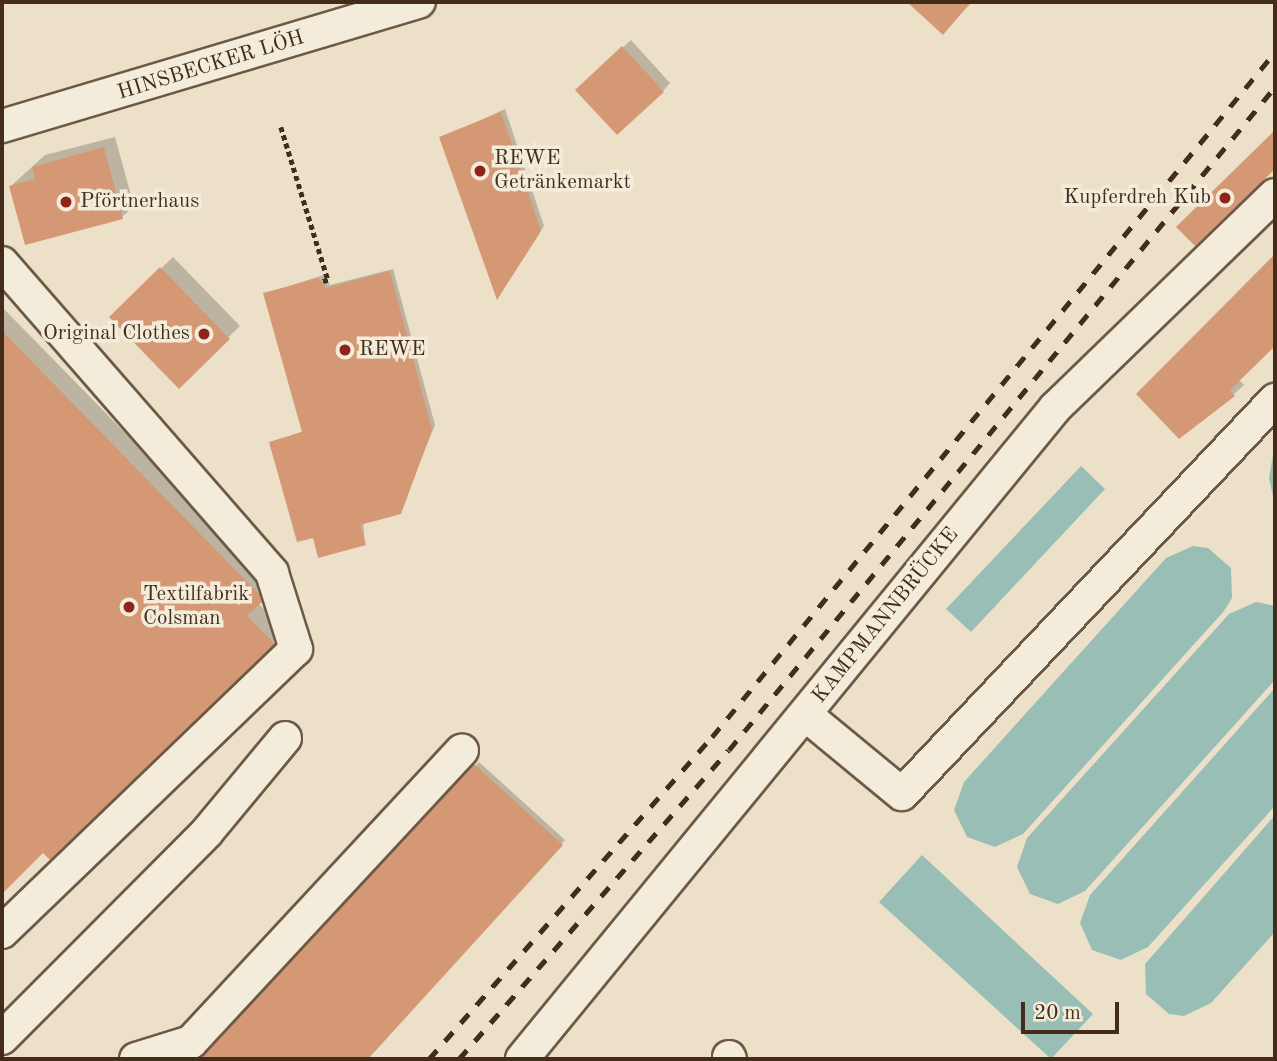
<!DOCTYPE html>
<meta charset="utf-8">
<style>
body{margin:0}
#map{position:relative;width:1277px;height:1061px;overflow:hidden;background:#ece1c8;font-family:"Old Standard TT",serif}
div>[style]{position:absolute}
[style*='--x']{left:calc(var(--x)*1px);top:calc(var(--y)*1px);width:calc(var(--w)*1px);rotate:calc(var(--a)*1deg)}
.water>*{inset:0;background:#99beb5}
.shadow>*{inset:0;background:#0003}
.building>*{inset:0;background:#d49974}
.path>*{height:4.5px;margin-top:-2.25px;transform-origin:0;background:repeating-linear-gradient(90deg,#432c19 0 5px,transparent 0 8.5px)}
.roads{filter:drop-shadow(2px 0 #6d5945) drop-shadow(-2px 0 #6d5945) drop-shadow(0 2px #6d5945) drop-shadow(0 -2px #6d5945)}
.minor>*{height:32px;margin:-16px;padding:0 16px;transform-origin:16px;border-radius:16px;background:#f3ecdb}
.rail>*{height:5px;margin-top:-2.5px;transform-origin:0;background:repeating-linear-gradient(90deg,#432c19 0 12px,transparent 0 24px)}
.dots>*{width:19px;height:19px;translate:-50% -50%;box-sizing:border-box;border:4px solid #f3ecdb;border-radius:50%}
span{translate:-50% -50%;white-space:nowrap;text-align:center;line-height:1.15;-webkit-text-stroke:7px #f3ecdb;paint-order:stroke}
.street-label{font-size:21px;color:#432c19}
.poi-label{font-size:21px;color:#432c19}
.left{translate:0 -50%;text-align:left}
.right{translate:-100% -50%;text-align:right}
.frame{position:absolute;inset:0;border:4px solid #432c19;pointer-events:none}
.scale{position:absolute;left:1021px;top:1002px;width:98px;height:32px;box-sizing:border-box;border:4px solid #432c19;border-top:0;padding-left:9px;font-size:21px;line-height:24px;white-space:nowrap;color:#432c19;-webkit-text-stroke:5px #f3ecdb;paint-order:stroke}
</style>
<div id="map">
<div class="water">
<div style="clip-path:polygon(1275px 444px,1275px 505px,1269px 478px)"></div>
<div style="clip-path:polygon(1081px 466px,1105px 489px,971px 632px,946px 609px)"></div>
<div style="clip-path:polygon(1193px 546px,1208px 548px,1231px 568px,1232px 598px,1224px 611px,1023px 834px,995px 847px,967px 837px,954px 810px,964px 782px,1166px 558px)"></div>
<div style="clip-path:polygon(1256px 602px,1275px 606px,1275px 680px,1085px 891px,1058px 904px,1030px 894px,1017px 867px,1027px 838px,1229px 614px)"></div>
<div style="clip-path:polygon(1275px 688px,1275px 806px,1148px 947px,1121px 960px,1092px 950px,1080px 923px,1090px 895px)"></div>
<div style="clip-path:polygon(1275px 815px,1275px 932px,1211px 1003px,1184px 1016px,1169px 1014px,1146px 994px,1145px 964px)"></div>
<div style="clip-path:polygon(922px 855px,1093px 1014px,1051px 1059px,879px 902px)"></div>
</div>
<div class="shadow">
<div style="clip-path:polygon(910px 2px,972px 2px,943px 33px)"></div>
<div style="clip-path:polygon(631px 40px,670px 83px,663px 91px,585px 82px)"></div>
<div style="clip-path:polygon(505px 109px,544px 226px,498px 297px,441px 138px)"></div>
<div style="clip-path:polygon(115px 137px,134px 206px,122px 217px,11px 186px,45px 155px)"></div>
<div style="clip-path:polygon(173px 257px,240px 326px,179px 386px,111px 317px)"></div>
<div style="clip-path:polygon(1275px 257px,1275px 342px,1238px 379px,1244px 385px,1234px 394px,1179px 437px,1138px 394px)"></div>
<div style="clip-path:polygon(393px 269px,435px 425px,400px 512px,363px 522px,365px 543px,314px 536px,271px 442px,304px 431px,265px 294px,323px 275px,330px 285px)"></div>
<div style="clip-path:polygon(2px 307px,271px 582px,273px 588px,258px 603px,285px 631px,50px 858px,43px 851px,2px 892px)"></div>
<div style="clip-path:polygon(479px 762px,565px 840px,366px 1059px,203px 1059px)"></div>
</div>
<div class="building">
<div style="clip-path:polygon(907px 2px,971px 2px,943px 35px)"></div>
<div style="clip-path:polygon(622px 46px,664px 92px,617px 135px,575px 90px)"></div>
<div style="clip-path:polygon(501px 112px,541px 231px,497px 300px,439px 137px)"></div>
<div style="clip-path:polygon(1275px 130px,1275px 169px,1195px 246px,1176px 227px)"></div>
<div style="clip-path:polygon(104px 147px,123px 219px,25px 245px,9px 186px,35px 179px,32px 167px)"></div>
<div style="clip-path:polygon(1275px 254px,1275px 346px,1230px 390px,1235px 396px,1179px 439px,1136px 394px)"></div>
<div style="clip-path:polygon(160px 267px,230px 339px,179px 389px,109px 317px)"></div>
<div style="clip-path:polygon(390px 271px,432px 430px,401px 514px,360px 525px,366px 545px,318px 558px,313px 538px,297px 542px,269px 442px,302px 432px,263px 293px,319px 278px,326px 288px)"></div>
<div style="clip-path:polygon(2px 331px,259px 594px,262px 602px,247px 616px,275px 644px,50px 860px,43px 853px,2px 894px)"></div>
<div style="clip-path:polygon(474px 764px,563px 845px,368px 1059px,199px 1059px)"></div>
</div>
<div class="path">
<div style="--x:281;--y:127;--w:160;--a:72.9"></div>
<div style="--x:328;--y:280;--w:6;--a:162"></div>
</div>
<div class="roads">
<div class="minor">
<div style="--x:2;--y:126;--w:435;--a:-16.6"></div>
<div style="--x:2;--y:263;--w:411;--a:48.9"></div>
<div style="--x:272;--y:573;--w:80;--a:72.5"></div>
<div style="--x:296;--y:649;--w:408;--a:136.1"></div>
<div style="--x:806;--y:715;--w:124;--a:39.5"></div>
<div style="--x:902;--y:794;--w:543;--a:-46.57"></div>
<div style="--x:2;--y:1038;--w:291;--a:-45.1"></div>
<div style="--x:207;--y:832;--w:122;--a:-50.3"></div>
<div style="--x:729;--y:1057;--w:2;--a:63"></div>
<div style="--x:136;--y:1059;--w:58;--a:-17.2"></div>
<div style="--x:191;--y:1042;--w:398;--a:-47.1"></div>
<div style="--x:522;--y:1059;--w:841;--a:-50.69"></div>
<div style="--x:1055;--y:408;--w:306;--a:-44.1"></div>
</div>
</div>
<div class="rail">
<div style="--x:429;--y:1059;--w:429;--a:-48.7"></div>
<div style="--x:712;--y:737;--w:887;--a:-50.58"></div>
<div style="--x:459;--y:1059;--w:410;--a:-48.9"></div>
<div style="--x:729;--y:750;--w:859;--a:-50.53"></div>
</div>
<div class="dots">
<div style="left:480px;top:171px;background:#8f2418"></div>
<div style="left:1225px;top:198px;background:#8f2418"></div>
<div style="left:66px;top:202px;background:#8f2418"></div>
<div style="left:204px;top:334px;background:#8f2418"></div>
<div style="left:345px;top:350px;background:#8f2418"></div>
<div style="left:129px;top:607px;background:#8f2418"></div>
</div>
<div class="street-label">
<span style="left:211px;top:66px;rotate:-17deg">HINSBECKER LÖH</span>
<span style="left:886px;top:616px;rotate:-51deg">KAMPMANNBRÜCKE</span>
</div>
<div class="poi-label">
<span class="left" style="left:494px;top:171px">REWE<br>Getränkemarkt</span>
<span class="right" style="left:1211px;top:198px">Kupferdreh Kub</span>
<span class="left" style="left:80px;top:202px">Pförtnerhaus</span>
<span class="right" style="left:190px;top:334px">Original Clothes</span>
<span class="left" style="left:359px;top:350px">REWE</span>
<span class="left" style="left:143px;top:607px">Textilfabrik<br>Colsman</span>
</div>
<div class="frame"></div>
<div class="scale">20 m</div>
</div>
